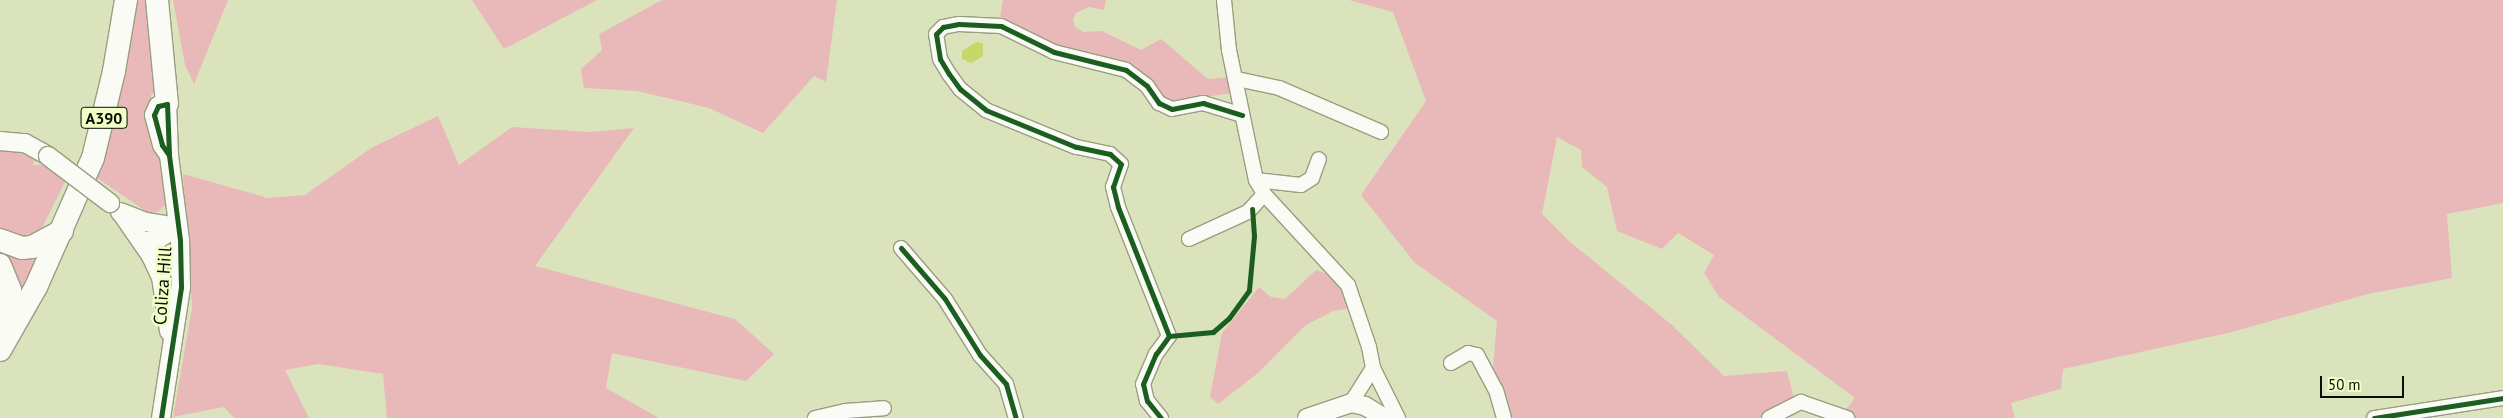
<!DOCTYPE html>
<style>
body{margin:0}
#map{position:relative;width:2503px;height:418px;overflow:hidden;background:#dbe3bd;font-family:"PT Sans",sans-serif}
div>[style]{position:absolute}
[style*='--x']{left:calc(var(--x)*1px);top:calc(var(--y)*1px);width:calc(var(--w)*1px);rotate:calc(var(--a)*1deg)}
.green>*{inset:0;background:#e9b9b9}
.water>*{inset:0;background:#c5d868}
.roads{filter:drop-shadow(1px 0 #989e80) drop-shadow(-1px 0 #989e80) drop-shadow(0 1px #989e80) drop-shadow(0 -1px #989e80)}
.minor>*{height:14px;margin:-7px;padding:0 7px;transform-origin:7px;border-radius:7px;background:#fafbf5}
.tertiary>*{height:18px;margin:-9px;padding:0 9px;transform-origin:9px;border-radius:9px;background:#fafbf5}
.trunk>*{height:22px;margin:-11px;padding:0 11px;transform-origin:11px;border-radius:11px;background:#fafbf5}
.bridges{filter:drop-shadow(1px 0 #989e80) drop-shadow(-1px 0 #989e80) drop-shadow(0 1px #989e80) drop-shadow(0 -1px #989e80)}
.tertiary-bridge>*{height:18px;margin:-9px;padding:0 9px;transform-origin:9px;border-radius:9px;background:#fafbf5}
.cycleway>*{height:5px;margin:-2.5px;padding:0 2.5px;transform-origin:2.5px;border-radius:2.5px;background:#1b5e20}
span{translate:-50% -50%;white-space:nowrap;text-align:center;line-height:1.15;-webkit-text-stroke:5px #f1fec7;paint-order:stroke}
.shield-label span{padding:1px 4px;background:#f1fec7;border:1px solid;border-radius:4px;-webkit-text-stroke-width:0}
.shield-label{font-size:16px;color:#0a0e00;font-weight:700}
.street-label{font-size:18px;color:#0a0e00}
.scale{position:absolute;left:2320px;top:376px;width:84px;height:22px;box-sizing:border-box;border:2px solid #0a0e00;border-top:0;padding-left:6px;font-size:15px;line-height:18px;white-space:nowrap;color:#0a0e00;-webkit-text-stroke:4px #f1fec7;paint-order:stroke}
</style>
<div id="map">
<div class="green">
<div style="clip-path:polygon(134px 0,148px 0,152px 71px,158px 78px,157px 89px,151px 95px,152px 107px,167px 203px,159px 211px,150px 214px,94px 176px)"></div>
<div style="clip-path:polygon(173px 0,228px 0,194px 84px,185px 65px)"></div>
<div style="clip-path:polygon(472px 0,597px 0,504px 49px)"></div>
<div style="clip-path:polygon(662px 0,837px 0,826px 82px,814px 76px,763px 133px,709px 108px,637px 91px,584px 88px,581px 69px,602px 50px,599px 34px)"></div>
<div style="clip-path:polygon(1003px 0,1106px 0,1104px 10px,1089px 7px,1076px 13px,1073px 20px,1075px 27px,1083px 32px,1102px 31px,1141px 50px,1161px 39px,1208px 79px,1230px 77px,1232px 93px,1176px 101px,1164px 98px,1141px 72px,1127px 63px,1054px 45px,1000px 17px)"></div>
<div style="clip-path:polygon(1349px 0,2503px 0,2503px 203px,2447px 214px,2452px 278px,2368px 294px,2232px 332px,2063px 369px,2061px 389px,2011px 403px,2015px 418px,1839px 418px,1855px 398px,1719px 297px,1704px 273px,1714px 255px,1678px 233px,1662px 249px,1617px 231px,1607px 187px,1582px 167px,1581px 150px,1557px 137px,1542px 214px,1569px 241px,1672px 325px,1724px 376px,1787px 371px,1794px 398px,1768px 418px,1510px 418px,1493px 367px,1497px 321px,1415px 263px,1361px 195px,1426px 101px,1393px 12px)"></div>
<div style="clip-path:polygon(438px 116px,459px 165px,512px 127px,589px 132px,634px 128px,535px 266px,735px 319px,774px 354px,746px 381px,612px 353px,606px 388px,659px 418px,387px 418px,383px 374px,318px 364px,285px 370px,309px 418px,234px 418px,224px 407px,173px 417px,192px 308px,183px 174px,268px 198px,305px 195px,371px 148px)"></div>
<div style="clip-path:polygon(20px 146px,37px 155px,33px 165px,45px 165px,66px 180px,41px 230px,23px 236px,0 228px,0 147px)"></div>
<div style="clip-path:polygon(167px 237px,174px 273px,174px 316px,150px 243px)"></div>
<div style="clip-path:polygon(0 245px,38px 255px,21px 290px,0 255px)"></div>
<div style="clip-path:polygon(1316px 270px,1330px 275px,1340px 285px,1352px 308px,1333px 311px,1306px 325px,1258px 373px,1218px 404px,1210px 397px,1222px 333px,1259px 287px,1271px 297px,1285px 299px)"></div>
</div>
<div class="water">
<div style="clip-path:polygon(976px 42px,983px 43px,983px 56px,971px 63px,962px 59px,962px 51px)"></div>
</div>
<div class="roads">
<div class="minor">
<div style="--x:1224;--y:0;--w:50;--a:84.3"></div>
<div style="--x:1229;--y:50;--w:133;--a:78.3"></div>
<div style="--x:1256;--y:180;--w:16;--a:60"></div>
<div style="--x:1264;--y:194;--w:124;--a:47.3"></div>
<div style="--x:1348;--y:285;--w:65;--a:71.3"></div>
<div style="--x:1369;--y:347;--w:21;--a:79"></div>
<div style="--x:1373;--y:368;--w:41;--a:122.2"></div>
<div style="--x:1237;--y:79;--w:43;--a:12.1"></div>
<div style="--x:1279;--y:88;--w:111;--a:23.3"></div>
<div style="--x:1256;--y:180;--w:45;--a:6.3"></div>
<div style="--x:1301;--y:185;--w:13;--a:-32"></div>
<div style="--x:1312;--y:178;--w:20;--a:-70"></div>
<div style="--x:1189;--y:239;--w:65;--a:-24.6"></div>
<div style="--x:1248;--y:212;--w:24;--a:-48"></div>
<div style="--x:901;--y:248;--w:67;--a:49.2"></div>
<div style="--x:945;--y:299;--w:66;--a:58"></div>
<div style="--x:980;--y:355;--w:39;--a:48"></div>
<div style="--x:1006;--y:384;--w:35;--a:74"></div>
<div style="--x:1451;--y:363;--w:20;--a:-30"></div>
<div style="--x:1468;--y:353;--w:9;--a:13"></div>
<div style="--x:1477;--y:355;--w:40;--a:62"></div>
<div style="--x:1496;--y:390;--w:29;--a:74"></div>
<div style="--x:1373;--y:368;--w:56;--a:63.4"></div>
<div style="--x:815;--y:418;--w:31;--a:-13"></div>
<div style="--x:845;--y:411;--w:39;--a:-4"></div>
<div style="--x:1161;--y:418;--w:22;--a:-129"></div>
<div style="--x:1147;--y:401;--w:17;--a:-103"></div>
<div style="--x:1143;--y:384;--w:33;--a:-67"></div>
<div style="--x:1156;--y:354;--w:22;--a:-54"></div>
<div style="--x:1169;--y:336;--w:139;--a:-111.6"></div>
<div style="--x:1118;--y:207;--w:21;--a:-104"></div>
<div style="--x:1113;--y:187;--w:24;--a:-71"></div>
<div style="--x:1121;--y:164;--w:15;--a:-138"></div>
<div style="--x:1110;--y:154;--w:35;--a:-168"></div>
<div style="--x:1076;--y:147;--w:97;--a:-157.7"></div>
<div style="--x:986;--y:110;--w:33;--a:-141"></div>
<div style="--x:960;--y:89;--w:19;--a:-126"></div>
<div style="--x:949;--y:74;--w:17;--a:-121"></div>
<div style="--x:940;--y:59;--w:25;--a:-99"></div>
<div style="--x:936;--y:34;--w:10;--a:-45"></div>
<div style="--x:943;--y:27;--w:16;--a:-11"></div>
<div style="--x:959;--y:24;--w:42;--a:2.7"></div>
<div style="--x:1001;--y:26;--w:59;--a:26.1"></div>
<div style="--x:1054;--y:52;--w:74;--a:14"></div>
<div style="--x:1126;--y:70;--w:26;--a:37"></div>
<div style="--x:1147;--y:86;--w:21;--a:55"></div>
<div style="--x:1159;--y:103;--w:14;--a:25"></div>
<div style="--x:1172;--y:109;--w:32;--a:-11"></div>
<div style="--x:1203;--y:103;--w:41;--a:17.1"></div>
<div style="--x:1769;--y:418;--w:36;--a:-27"></div>
<div style="--x:1801;--y:402;--w:49;--a:19.2"></div>
<div style="--x:2374;--y:418;--w:131;--a:-8.8"></div>
</div>
<div class="tertiary">
<div style="--x:0;--y:141;--w:25;--a:5"></div>
<div style="--x:25;--y:143;--w:26;--a:29"></div>
<div style="--x:120;--y:212;--w:28;--a:21"></div>
<div style="--x:146;--y:222;--w:31;--a:9"></div>
<div style="--x:122;--y:214;--w:51;--a:55.4"></div>
<div style="--x:151;--y:256;--w:23;--a:65"></div>
<div style="--x:161;--y:277;--w:55;--a:81.6"></div>
<div style="--x:143;--y:242;--w:17;--a:-13"></div>
<div style="--x:160;--y:238;--w:20;--a:-33"></div>
<div style="--x:161;--y:418;--w:133;--a:-81.3"></div>
<div style="--x:181;--y:287;--w:47;--a:-91.2"></div>
<div style="--x:180;--y:240;--w:86;--a:-97.4"></div>
<div style="--x:169;--y:155;--w:51;--a:-92.2"></div>
<div style="--x:167;--y:104;--w:9;--a:167"></div>
<div style="--x:158;--y:106;--w:10;--a:114"></div>
<div style="--x:154;--y:115;--w:31;--a:75"></div>
<div style="--x:162;--y:145;--w:12;--a:55"></div>
<div style="--x:1307;--y:418;--w:46;--a:-18.8"></div>
<div style="--x:1351;--y:403;--w:14;--a:12"></div>
<div style="--x:1365;--y:406;--w:23;--a:31"></div>
</div>
<div class="trunk">
<div style="--x:157;--y:0;--w:104;--a:84.5"></div>
<div style="--x:0;--y:240;--w:23;--a:20"></div>
<div style="--x:22;--y:248;--w:10;--a:-6"></div>
<div style="--x:32;--y:247;--w:34;--a:-28"></div>
<div style="--x:0;--y:265;--w:27;--a:68"></div>
<div style="--x:10;--y:290;--w:40;--a:95.7"></div>
<div style="--x:0;--y:350;--w:73;--a:-60.3"></div>
<div style="--x:36;--y:287;--w:141;--a:-66.2"></div>
<div style="--x:93;--y:158;--w:89;--a:-76.4"></div>
<div style="--x:114;--y:71;--w:72;--a:-80.4"></div>
</div>
</div>
<div class="bridges">
<div class="tertiary-bridge">
<div style="--x:48;--y:156;--w:78;--a:37.2"></div>
</div>
</div>
<div class="cycleway">
<div style="--x:901;--y:248;--w:67;--a:49.2"></div>
<div style="--x:945;--y:299;--w:66;--a:58"></div>
<div style="--x:980;--y:355;--w:39;--a:48"></div>
<div style="--x:1006;--y:384;--w:35;--a:74"></div>
<div style="--x:1169;--y:336;--w:139;--a:-111.6"></div>
<div style="--x:1118;--y:207;--w:21;--a:-104"></div>
<div style="--x:1113;--y:187;--w:24;--a:-71"></div>
<div style="--x:1121;--y:164;--w:15;--a:-138"></div>
<div style="--x:1110;--y:154;--w:35;--a:-168"></div>
<div style="--x:1076;--y:147;--w:97;--a:-157.7"></div>
<div style="--x:986;--y:110;--w:33;--a:-141"></div>
<div style="--x:960;--y:89;--w:19;--a:-126"></div>
<div style="--x:949;--y:74;--w:17;--a:-121"></div>
<div style="--x:940;--y:59;--w:25;--a:-99"></div>
<div style="--x:936;--y:34;--w:10;--a:-45"></div>
<div style="--x:943;--y:27;--w:16;--a:-11"></div>
<div style="--x:959;--y:24;--w:42;--a:2.7"></div>
<div style="--x:1001;--y:26;--w:59;--a:26.1"></div>
<div style="--x:1054;--y:52;--w:74;--a:14"></div>
<div style="--x:1126;--y:70;--w:26;--a:37"></div>
<div style="--x:1147;--y:86;--w:21;--a:55"></div>
<div style="--x:1159;--y:103;--w:14;--a:25"></div>
<div style="--x:1172;--y:109;--w:32;--a:-11"></div>
<div style="--x:1203;--y:103;--w:41;--a:17.1"></div>
<div style="--x:1169;--y:336;--w:44;--a:-5.2"></div>
<div style="--x:1213;--y:332;--w:21;--a:-41"></div>
<div style="--x:1229;--y:318;--w:34;--a:-54"></div>
<div style="--x:1249;--y:290;--w:54;--a:-84.7"></div>
<div style="--x:1254;--y:236;--w:27;--a:-94"></div>
<div style="--x:161;--y:418;--w:133;--a:-81.3"></div>
<div style="--x:181;--y:287;--w:47;--a:-91.2"></div>
<div style="--x:180;--y:240;--w:86;--a:-97.4"></div>
<div style="--x:169;--y:155;--w:51;--a:-92.2"></div>
<div style="--x:167;--y:104;--w:9;--a:167"></div>
<div style="--x:158;--y:106;--w:10;--a:114"></div>
<div style="--x:154;--y:115;--w:31;--a:75"></div>
<div style="--x:162;--y:145;--w:12;--a:55"></div>
<div style="--x:1161;--y:418;--w:22;--a:-129"></div>
<div style="--x:1147;--y:401;--w:17;--a:-103"></div>
<div style="--x:1143;--y:384;--w:33;--a:-67"></div>
<div style="--x:1156;--y:354;--w:22;--a:-54"></div>
<div style="--x:2374;--y:418;--w:131;--a:-8.8"></div>
</div>
<div class="shield-label">
<span style="left:104px;top:118px">A390</span>
</div>
<div class="street-label">
<span style="left:163px;top:286px;rotate:-86deg">Coliza Hill</span>
</div>
<div class="scale">50 m</div>
</div>
